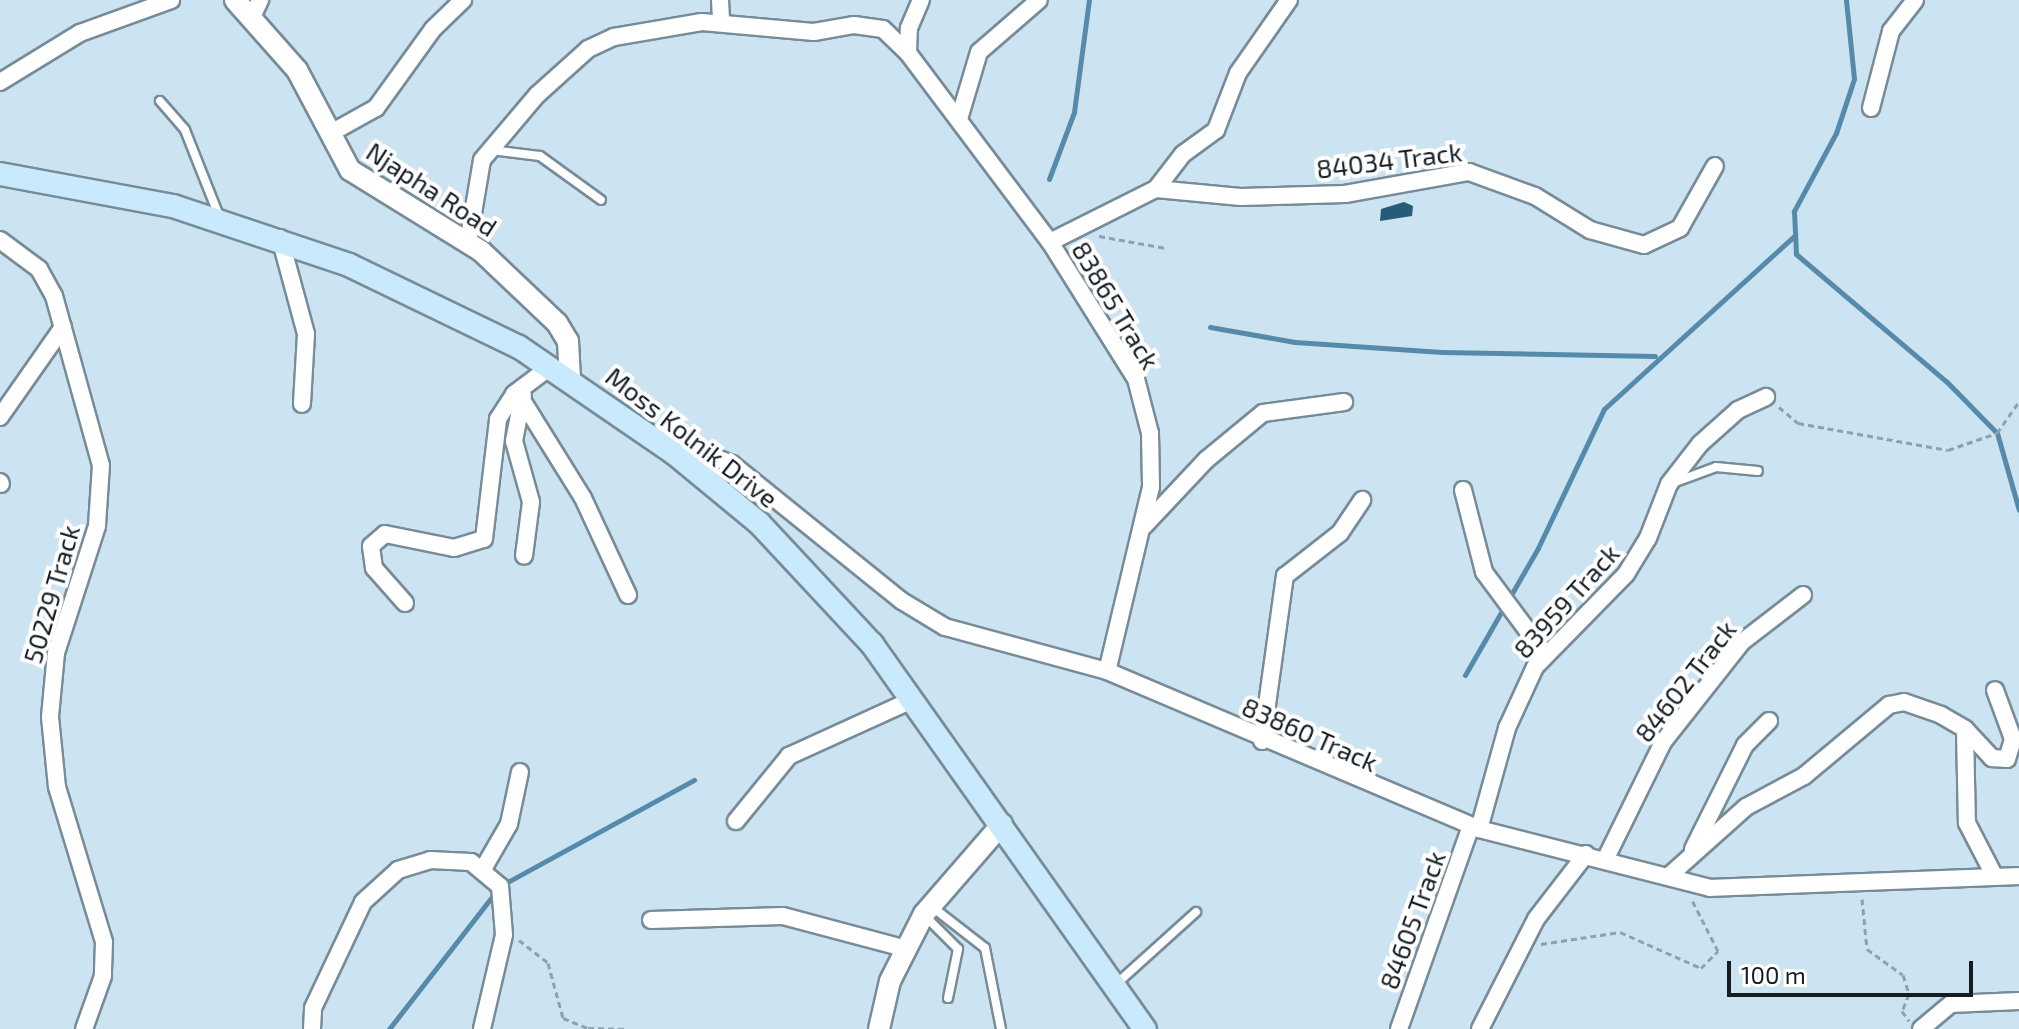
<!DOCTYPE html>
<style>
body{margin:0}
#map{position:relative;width:2019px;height:1029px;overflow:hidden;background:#cce3f1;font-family:"Exo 2",sans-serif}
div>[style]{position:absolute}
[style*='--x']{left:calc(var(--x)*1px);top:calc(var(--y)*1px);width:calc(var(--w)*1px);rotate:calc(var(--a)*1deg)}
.stream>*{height:5px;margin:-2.5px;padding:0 2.5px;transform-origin:2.5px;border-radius:2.5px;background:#568aaa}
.building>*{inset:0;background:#265b79}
.path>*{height:3px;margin-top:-1.5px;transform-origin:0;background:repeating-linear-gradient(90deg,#8fa1ac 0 6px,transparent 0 10px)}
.roads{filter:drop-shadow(2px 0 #778b98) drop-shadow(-2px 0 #778b98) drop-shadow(0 2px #778b98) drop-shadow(0 -2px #778b98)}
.service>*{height:8px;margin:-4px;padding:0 4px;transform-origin:4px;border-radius:4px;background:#fff}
.minor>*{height:16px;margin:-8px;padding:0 8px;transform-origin:8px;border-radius:8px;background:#fff}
.tertiary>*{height:20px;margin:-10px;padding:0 10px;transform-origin:10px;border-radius:10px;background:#fff}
.secondary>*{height:22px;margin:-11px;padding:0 11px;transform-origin:11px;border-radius:11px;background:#c8eafc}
span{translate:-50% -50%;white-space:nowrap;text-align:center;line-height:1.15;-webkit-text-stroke:8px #fff;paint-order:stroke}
.street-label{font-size:26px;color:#151d23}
.scale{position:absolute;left:1727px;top:961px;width:246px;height:36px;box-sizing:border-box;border:4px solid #151d23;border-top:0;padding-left:10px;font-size:24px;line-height:28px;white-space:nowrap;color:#151d23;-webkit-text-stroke:6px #fff;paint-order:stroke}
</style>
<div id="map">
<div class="stream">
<div style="--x:1846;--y:0;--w:79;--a:84.2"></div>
<div style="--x:1854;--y:79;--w:57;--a:108.4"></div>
<div style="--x:1836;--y:133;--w:89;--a:118.3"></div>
<div style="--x:1794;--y:211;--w:43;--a:87.3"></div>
<div style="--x:1796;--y:254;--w:198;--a:40.3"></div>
<div style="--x:1947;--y:382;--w:71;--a:45.6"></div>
<div style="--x:1997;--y:433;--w:80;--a:74.1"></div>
<div style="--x:1049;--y:179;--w:72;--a:-69.5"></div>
<div style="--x:1074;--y:112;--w:113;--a:-82.4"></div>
<div style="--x:1210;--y:327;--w:86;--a:10"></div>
<div style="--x:1295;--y:342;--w:147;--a:3.9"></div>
<div style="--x:1442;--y:352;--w:213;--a:1.1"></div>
<div style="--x:1465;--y:675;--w:146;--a:-60.1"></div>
<div style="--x:1538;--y:548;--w:154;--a:-64.6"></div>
<div style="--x:1604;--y:409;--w:258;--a:-42.3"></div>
<div style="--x:502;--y:885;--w:219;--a:-28.7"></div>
<div style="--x:389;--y:1029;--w:172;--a:-52.1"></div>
</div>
<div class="building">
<div style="clip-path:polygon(1404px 202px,1413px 206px,1412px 216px,1380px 221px,1381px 209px)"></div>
</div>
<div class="path">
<div style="--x:1099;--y:236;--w:68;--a:10.2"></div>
<div style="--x:1779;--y:407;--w:25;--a:40"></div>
<div style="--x:1798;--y:423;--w:152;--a:10.2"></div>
<div style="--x:1948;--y:450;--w:52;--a:-19.1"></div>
<div style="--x:1997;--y:433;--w:38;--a:-55"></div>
<div style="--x:1862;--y:899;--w:50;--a:84.3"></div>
<div style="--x:1867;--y:949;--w:44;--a:35.8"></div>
<div style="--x:1903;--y:975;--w:20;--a:72"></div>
<div style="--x:1909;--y:994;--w:18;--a:112"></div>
<div style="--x:1902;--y:1011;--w:12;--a:55"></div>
<div style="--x:519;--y:940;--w:37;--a:38"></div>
<div style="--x:548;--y:963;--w:57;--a:74.7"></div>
<div style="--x:563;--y:1018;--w:27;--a:22"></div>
<div style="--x:588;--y:1028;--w:40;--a:1.4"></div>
<div style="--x:1541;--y:944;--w:80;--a:-8.6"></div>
<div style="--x:1620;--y:932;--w:89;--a:24"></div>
<div style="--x:1701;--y:968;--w:24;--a:-45"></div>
<div style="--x:1718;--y:951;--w:57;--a:-117"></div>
</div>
<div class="roads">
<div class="service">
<div style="--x:160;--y:101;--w:38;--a:49"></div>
<div style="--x:185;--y:130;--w:92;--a:68.4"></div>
<div style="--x:491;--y:150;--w:49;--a:7"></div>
<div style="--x:540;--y:156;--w:75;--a:35.8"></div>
<div style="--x:1678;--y:481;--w:40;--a:-20.2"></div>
<div style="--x:1716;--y:467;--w:42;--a:5.4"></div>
<div style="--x:931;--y:906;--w:68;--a:37.9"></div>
<div style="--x:985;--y:948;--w:83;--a:78.8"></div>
<div style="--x:924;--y:915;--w:48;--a:45"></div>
<div style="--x:958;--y:949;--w:50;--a:101.5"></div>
<div style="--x:1115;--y:985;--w:109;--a:-42"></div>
</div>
<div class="minor">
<div style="--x:720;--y:0;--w:22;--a:87"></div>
<div style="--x:253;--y:15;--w:17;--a:-65"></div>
<div style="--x:908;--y:53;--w:25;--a:-88"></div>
<div style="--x:909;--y:28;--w:30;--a:-67"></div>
<div style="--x:0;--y:82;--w:94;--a:-31.5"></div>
<div style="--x:80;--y:33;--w:97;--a:-19.9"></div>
<div style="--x:1871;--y:108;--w:80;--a:-75.4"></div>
<div style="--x:1891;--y:31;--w:39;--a:-52"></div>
<div style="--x:959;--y:119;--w:70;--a:-73.4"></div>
<div style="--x:979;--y:52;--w:79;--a:-40.9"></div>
<div style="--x:329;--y:134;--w:54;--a:-29"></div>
<div style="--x:376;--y:108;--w:97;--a:-54.2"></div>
<div style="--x:433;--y:29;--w:42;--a:-44"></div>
<div style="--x:1156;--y:189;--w:85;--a:5.4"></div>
<div style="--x:1241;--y:197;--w:104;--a:-1.7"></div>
<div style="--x:1345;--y:194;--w:126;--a:-10.1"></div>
<div style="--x:1469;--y:172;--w:70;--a:20"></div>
<div style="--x:1535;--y:196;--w:65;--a:31.7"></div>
<div style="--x:1590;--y:230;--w:56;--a:15.5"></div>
<div style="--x:1644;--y:245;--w:40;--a:-25"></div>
<div style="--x:1680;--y:228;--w:71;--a:-60.6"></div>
<div style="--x:280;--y:238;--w:99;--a:74.8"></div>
<div style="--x:306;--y:334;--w:70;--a:93.3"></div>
<div style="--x:0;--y:240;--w:49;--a:36.6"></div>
<div style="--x:39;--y:269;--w:31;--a:61"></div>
<div style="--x:54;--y:296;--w:175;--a:74.5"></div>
<div style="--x:101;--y:465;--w:61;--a:93.8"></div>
<div style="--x:97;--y:526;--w:133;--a:107.9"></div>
<div style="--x:56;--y:653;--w:64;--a:95.4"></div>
<div style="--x:50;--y:717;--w:70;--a:84.3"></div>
<div style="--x:57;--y:787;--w:162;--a:73.1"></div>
<div style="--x:104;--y:942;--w:34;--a:92"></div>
<div style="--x:103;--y:976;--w:56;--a:109.7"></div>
<div style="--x:1050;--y:242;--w:119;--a:-26.6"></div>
<div style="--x:1156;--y:189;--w:44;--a:-52.4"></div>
<div style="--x:1183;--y:154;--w:41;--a:-36"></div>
<div style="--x:1216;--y:130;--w:61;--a:-68.9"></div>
<div style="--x:1238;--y:73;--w:89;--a:-55.1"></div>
<div style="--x:468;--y:243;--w:84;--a:-80.4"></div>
<div style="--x:482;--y:160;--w:85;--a:-49.8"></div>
<div style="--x:537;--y:95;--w:69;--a:-42"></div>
<div style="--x:588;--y:49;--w:29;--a:-25"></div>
<div style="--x:614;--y:37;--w:89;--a:-9.7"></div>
<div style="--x:702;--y:22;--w:112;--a:5.1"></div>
<div style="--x:814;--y:32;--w:41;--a:-9.9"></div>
<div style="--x:854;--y:25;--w:29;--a:8"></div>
<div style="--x:883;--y:29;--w:35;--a:44"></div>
<div style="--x:908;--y:53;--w:236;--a:53.1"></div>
<div style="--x:1050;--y:242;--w:162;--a:57.9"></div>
<div style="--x:1136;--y:379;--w:56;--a:75.5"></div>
<div style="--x:1150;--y:433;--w:54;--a:88.9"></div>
<div style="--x:1151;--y:487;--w:189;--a:103.4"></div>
<div style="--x:523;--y:395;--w:47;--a:101.1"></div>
<div style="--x:514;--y:441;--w:63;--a:74.4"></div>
<div style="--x:531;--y:502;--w:54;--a:97.4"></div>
<div style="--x:522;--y:400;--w:115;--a:58.1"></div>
<div style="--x:583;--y:498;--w:107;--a:65.1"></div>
<div style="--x:0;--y:417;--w:110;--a:-55"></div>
<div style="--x:657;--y:435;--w:80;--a:21.1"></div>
<div style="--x:732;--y:464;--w:218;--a:38.9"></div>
<div style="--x:902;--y:601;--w:50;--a:31.2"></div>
<div style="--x:945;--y:627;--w:168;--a:15.2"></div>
<div style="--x:1107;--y:671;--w:404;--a:23"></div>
<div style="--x:1479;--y:829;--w:238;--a:14.3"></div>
<div style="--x:1710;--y:888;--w:309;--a:-2.2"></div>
<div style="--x:0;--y:482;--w:2;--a:63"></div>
<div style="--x:1463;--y:490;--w:85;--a:75.6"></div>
<div style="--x:1484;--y:572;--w:102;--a:53.4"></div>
<div style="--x:1144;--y:526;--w:91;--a:-46.8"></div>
<div style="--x:1206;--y:460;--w:74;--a:-39.5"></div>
<div style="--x:1263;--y:413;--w:82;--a:-7.7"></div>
<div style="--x:405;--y:603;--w:47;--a:-131.5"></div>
<div style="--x:374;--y:568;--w:22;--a:-98"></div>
<div style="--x:371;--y:546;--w:18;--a:-41"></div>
<div style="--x:385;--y:534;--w:70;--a:11.5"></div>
<div style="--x:454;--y:548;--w:31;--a:-17"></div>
<div style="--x:484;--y:539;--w:121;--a:-83.3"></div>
<div style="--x:498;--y:419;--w:30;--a:-57"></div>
<div style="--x:514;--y:394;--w:45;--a:-36.9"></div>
<div style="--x:1965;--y:731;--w:92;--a:88.8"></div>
<div style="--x:1967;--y:823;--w:59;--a:62.6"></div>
<div style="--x:1262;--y:741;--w:167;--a:-82.1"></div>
<div style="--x:1285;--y:576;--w:70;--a:-38"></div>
<div style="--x:1340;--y:533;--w:40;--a:-56"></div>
<div style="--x:736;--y:821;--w:84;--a:-50.8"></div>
<div style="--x:789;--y:756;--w:137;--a:-24.5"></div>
<div style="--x:1479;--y:829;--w:105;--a:-74.5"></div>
<div style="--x:1507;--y:728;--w:67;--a:-65.3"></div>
<div style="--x:1535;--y:667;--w:130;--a:-45.6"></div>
<div style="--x:1626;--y:574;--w:42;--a:-58.6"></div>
<div style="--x:1648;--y:538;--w:58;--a:-68.7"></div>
<div style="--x:1669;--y:484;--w:51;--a:-52.2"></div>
<div style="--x:1700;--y:444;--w:51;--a:-41.8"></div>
<div style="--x:1738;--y:410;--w:31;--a:-25"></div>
<div style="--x:1693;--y:849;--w:116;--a:-63.4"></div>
<div style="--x:1745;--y:745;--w:34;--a:-45"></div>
<div style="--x:1606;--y:858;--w:129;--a:-63.8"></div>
<div style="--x:1663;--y:742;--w:127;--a:-51.7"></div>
<div style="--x:1742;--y:642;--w:77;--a:-37.6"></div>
<div style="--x:483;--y:869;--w:52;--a:-60"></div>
<div style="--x:509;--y:824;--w:53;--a:-78.1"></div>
<div style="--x:1670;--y:875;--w:102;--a:-41.8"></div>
<div style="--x:1746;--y:807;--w:66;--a:-28.1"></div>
<div style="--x:1804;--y:776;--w:111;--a:-39.9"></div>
<div style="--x:1889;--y:705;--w:15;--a:-11"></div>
<div style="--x:1904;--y:702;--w:39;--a:19"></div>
<div style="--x:1941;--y:715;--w:28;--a:30"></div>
<div style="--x:1965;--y:729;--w:40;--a:47"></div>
<div style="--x:1992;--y:758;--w:15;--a:4"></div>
<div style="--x:2007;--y:759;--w:21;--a:-73"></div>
<div style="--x:2013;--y:739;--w:52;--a:-110.2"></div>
<div style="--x:651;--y:920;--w:132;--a:-1.7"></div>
<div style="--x:783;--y:916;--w:124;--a:14.9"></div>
<div style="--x:312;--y:1029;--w:21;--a:-87"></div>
<div style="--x:313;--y:1008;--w:117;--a:-64.7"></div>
<div style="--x:363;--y:902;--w:47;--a:-42.4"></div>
<div style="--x:398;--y:870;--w:34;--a:-17"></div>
<div style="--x:430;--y:860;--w:41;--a:2.8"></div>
<div style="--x:471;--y:862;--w:38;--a:40"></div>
<div style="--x:500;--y:886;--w:49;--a:85.3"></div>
<div style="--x:504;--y:935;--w:97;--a:103.2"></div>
<div style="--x:1399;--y:1029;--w:215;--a:-70.5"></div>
<div style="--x:1480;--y:1029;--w:123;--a:-63"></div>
<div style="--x:1536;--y:919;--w:82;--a:-52.4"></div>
<div style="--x:1921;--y:1029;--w:39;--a:-40"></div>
<div style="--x:1951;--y:1004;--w:68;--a:-2.5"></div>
</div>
<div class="tertiary">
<div style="--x:235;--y:0;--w:94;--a:48.5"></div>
<div style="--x:297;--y:70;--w:113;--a:62.1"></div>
<div style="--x:350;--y:170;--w:154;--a:31.7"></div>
<div style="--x:481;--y:251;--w:105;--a:43.5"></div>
<div style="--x:557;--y:323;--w:21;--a:59"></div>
<div style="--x:568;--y:341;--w:38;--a:87"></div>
<div style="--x:879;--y:1029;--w:49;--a:-77.1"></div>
<div style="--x:890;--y:981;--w:75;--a:-63.1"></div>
<div style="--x:924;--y:914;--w:119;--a:-49.1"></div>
</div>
<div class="secondary">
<div style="--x:0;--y:174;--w:176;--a:10.5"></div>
<div style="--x:173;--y:206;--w:186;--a:18.5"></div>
<div style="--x:349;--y:265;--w:189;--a:25.8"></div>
<div style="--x:519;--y:347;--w:188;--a:34.4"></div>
<div style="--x:674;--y:453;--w:110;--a:39.5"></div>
<div style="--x:759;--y:523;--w:166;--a:47"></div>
<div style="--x:872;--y:644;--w:472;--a:54.7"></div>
</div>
</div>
<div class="street-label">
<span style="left:1389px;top:160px;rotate:-7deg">84034 Track</span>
<span style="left:432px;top:189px;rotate:33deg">Njapha Road</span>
<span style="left:1116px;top:305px;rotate:59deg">83865 Track</span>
<span style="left:692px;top:437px;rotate:38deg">Moss Kolnik Drive</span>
<span style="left:51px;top:594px;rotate:-74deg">50229 Track</span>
<span style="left:1566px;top:601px;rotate:-48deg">83959 Track</span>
<span style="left:1685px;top:681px;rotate:-52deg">84602 Track</span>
<span style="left:1310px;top:734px;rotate:24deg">83860 Track</span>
<span style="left:1412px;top:920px;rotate:-70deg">84605 Track</span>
</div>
<div class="scale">100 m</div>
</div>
